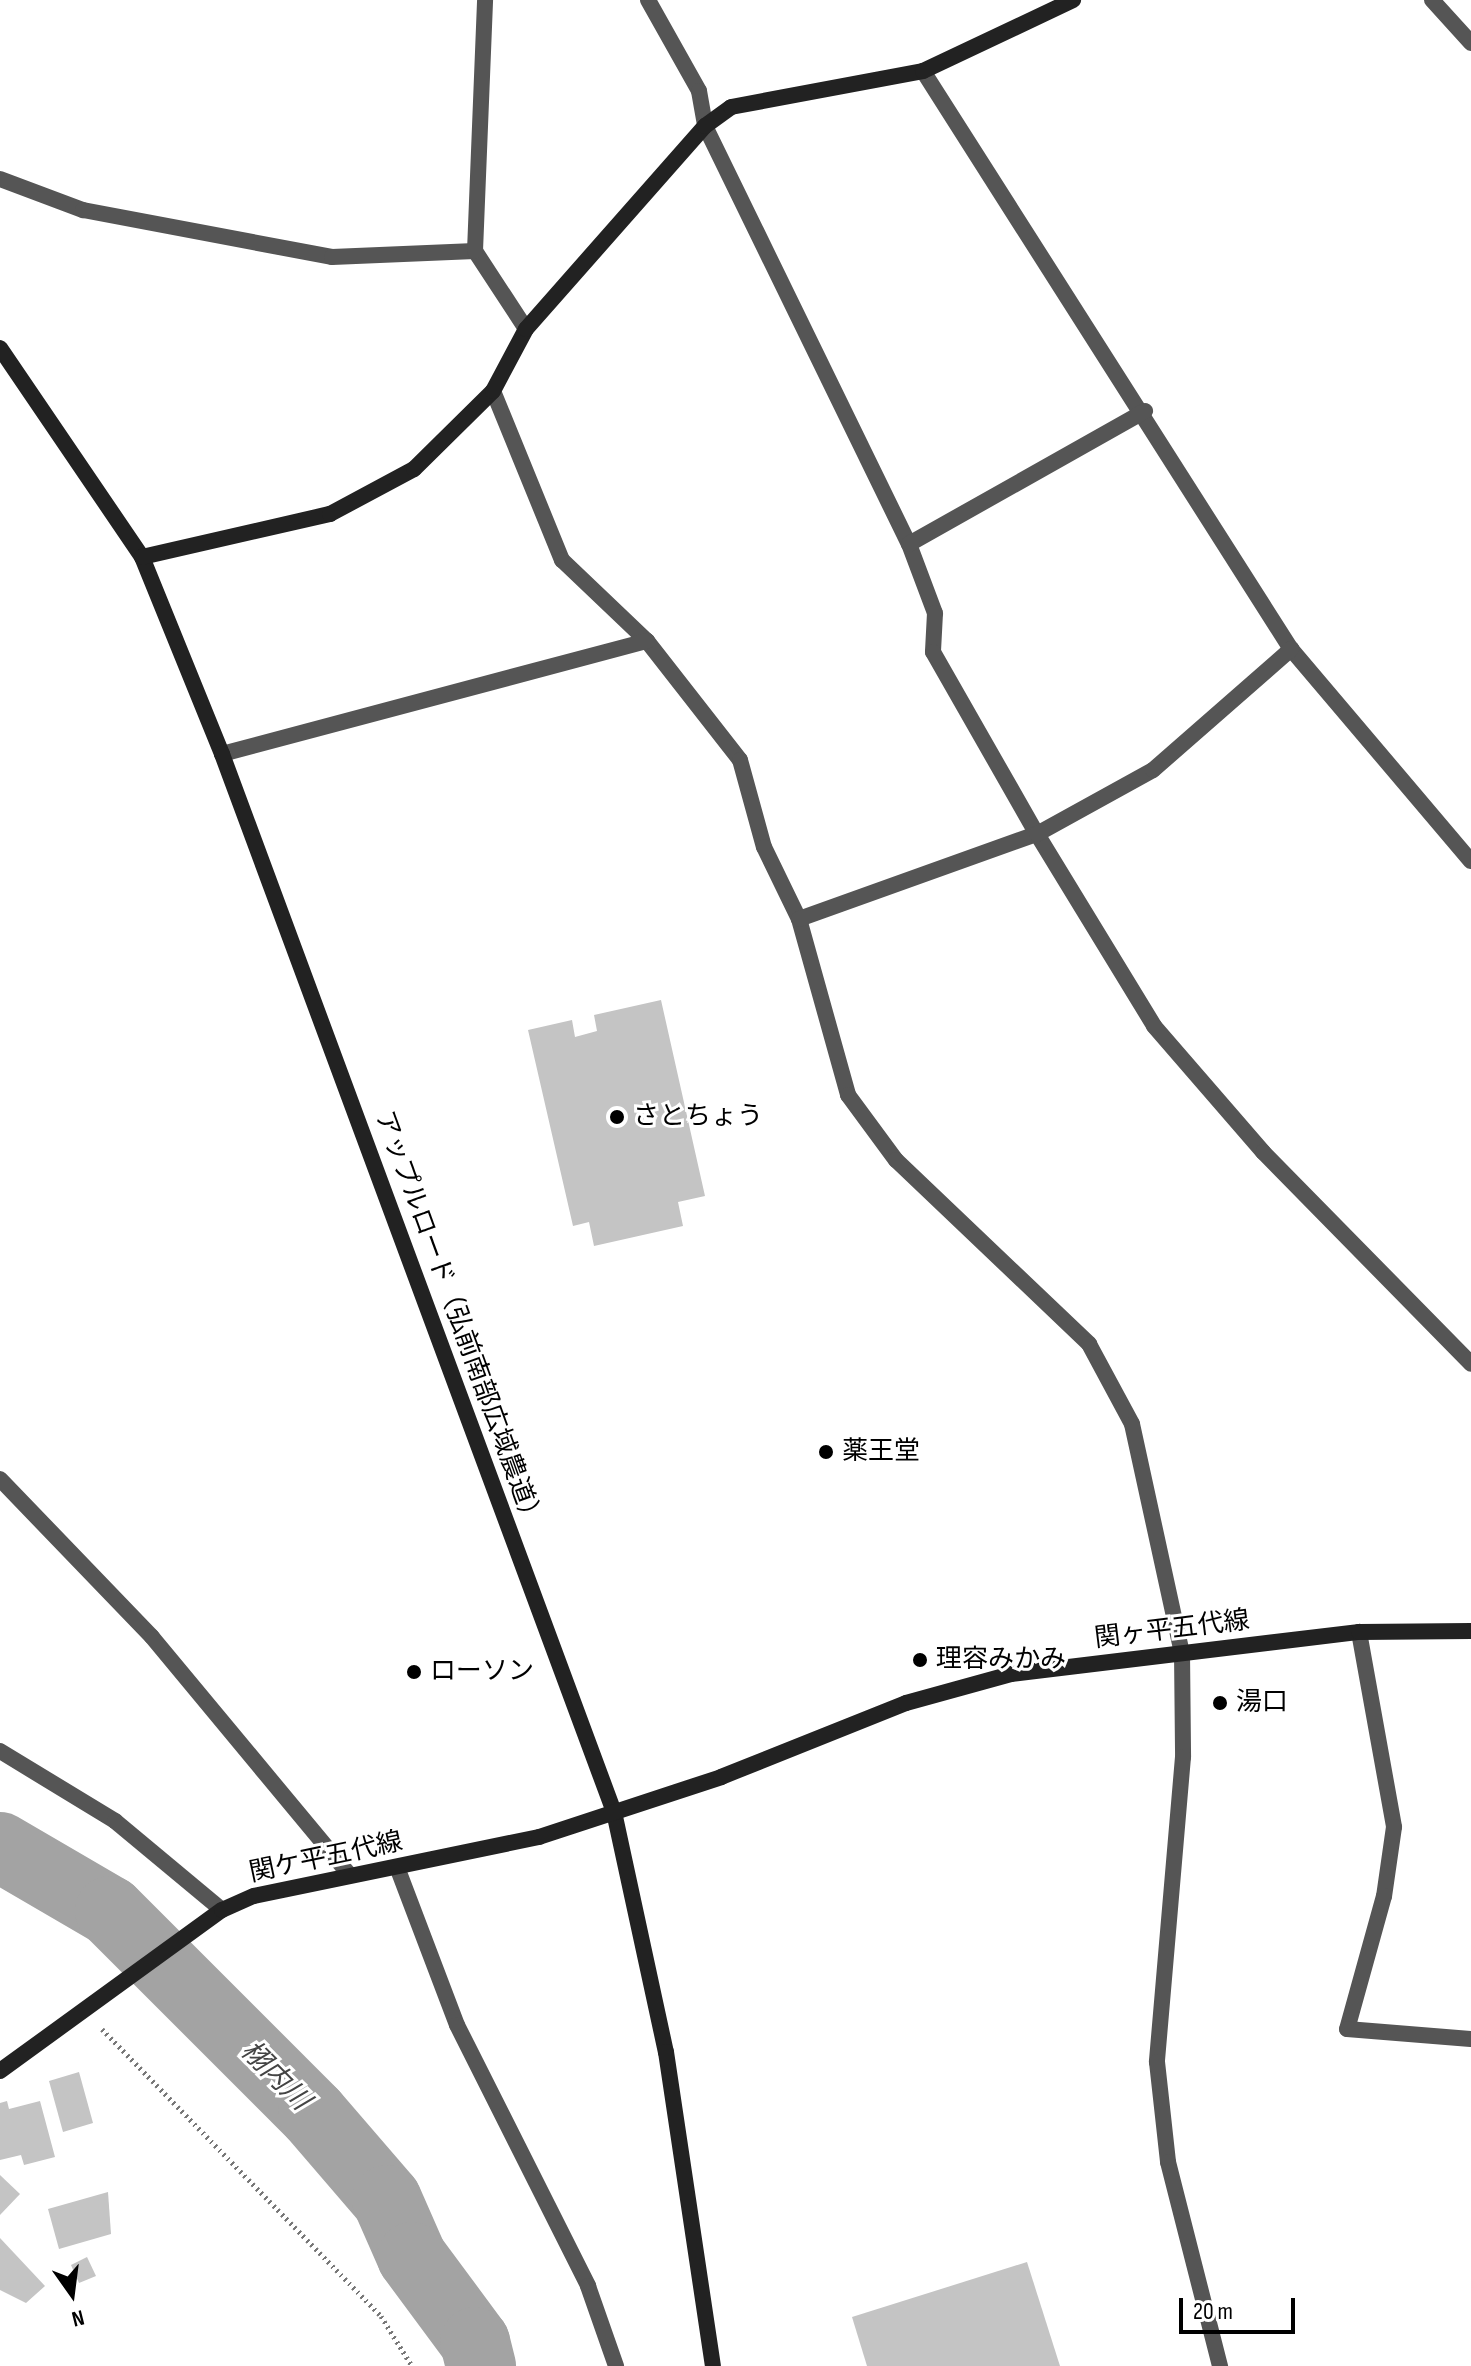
<!DOCTYPE html>
<meta charset="utf-8">
<style>
body{margin:0}
#map{position:relative;width:1471px;height:2366px;overflow:hidden;background:#fff;font-family:"Sofia Sans Condensed","Noto Sans JP",sans-serif}
div>[style]{position:absolute}
[style*='--x']{left:calc(var(--x)*1px);top:calc(var(--y)*1px);width:calc(var(--w)*1px);rotate:calc(var(--a)*1deg)}
.river>*{height:70px;margin:-35px;padding:0 35px;transform-origin:35px;border-radius:35px;background:#a3a3a3}
.building>*{inset:0;background:#c4c4c4}
.path>*{height:5px;margin-top:-2.5px;transform-origin:0;background:repeating-linear-gradient(90deg,#777 0 2px,transparent 0 6px)}
.street>*{height:16px;margin:-8px;padding:0 8px;transform-origin:8px;border-radius:8px;background:#555}
.secondary>*{height:16px;margin:-8px;padding:0 8px;transform-origin:8px;border-radius:8px;background:#222}
.dots>*{width:22px;height:22px;translate:-50% -50%;box-sizing:border-box;border:4px solid #fff;border-radius:50%}
span{translate:-50% -50%;white-space:nowrap;text-align:center;line-height:1.15;-webkit-text-stroke:6px #fff;paint-order:stroke}
.poi-label{font-size:26px;color:#000}
.left{translate:0 -50%;text-align:left}
.street-label{font-size:26px;color:#000}
.water-label{font-size:28px;color:#444;font-style:italic}
.north{position:absolute;left:32px;top:2254px;width:80px;height:80px;-webkit-text-stroke:6px #fff;paint-order:stroke;rotate:166deg;font-size:22px;font-weight:700;line-height:32px;text-align:center;color:#000}
.north::after{content:'';display:block;margin:auto;width:28px;height:36px;background:#000;clip-path:polygon(50% 0,100% 100%,50% 72%,0 100%)}
.scale{position:absolute;left:1179px;top:2298px;width:116px;height:36px;box-sizing:border-box;border:4px solid #000;border-top:0;padding-left:10px;font-size:24px;line-height:28px;white-space:nowrap;color:#000;-webkit-text-stroke:6px #fff;paint-order:stroke}
</style>
<div id="map">
<div class="river">
<div style="--x:0;--y:1847;--w:127;--a:30.2"></div>
<div style="--x:110;--y:1911;--w:287;--a:45"></div>
<div style="--x:313;--y:2114;--w:113;--a:49.3"></div>
<div style="--x:387;--y:2200;--w:62;--a:66.3"></div>
<div style="--x:412;--y:2257;--w:106;--a:53.5"></div>
<div style="--x:475;--y:2342;--w:25;--a:76"></div>
</div>
<div class="building">
<div style="clip-path:polygon(661px 1000px,705px 1196px,678px 1202px,683px 1226px,594px 1246px,589px 1222px,573px 1226px,528px 1030px,572px 1020px,575px 1037px,597px 1031px,594px 1015px)"></div>
<div style="clip-path:polygon(79px 2072px,93px 2123px,63px 2132px,49px 2081px)"></div>
<div style="clip-path:polygon(7px 2101px,9px 2109px,40px 2101px,55px 2157px,24px 2165px,21px 2155px,0 2160px,0 2103px)"></div>
<div style="clip-path:polygon(0 2175px,20px 2194px,0 2215px)"></div>
<div style="clip-path:polygon(108px 2192px,111px 2234px,59px 2249px,48px 2209px)"></div>
<div style="clip-path:polygon(0 2238px,45px 2286px,26px 2303px,0 2290px)"></div>
<div style="clip-path:polygon(87px 2257px,96px 2276px,79px 2283px,71px 2265px)"></div>
<div style="clip-path:polygon(1027px 2262px,1060px 2366px,867px 2366px,852px 2317px)"></div>
</div>
<div class="path">
<div style="--x:102;--y:2029;--w:400;--a:45.8"></div>
<div style="--x:381;--y:2316;--w:59;--a:58.2"></div>
</div>
<div class="street">
<div style="--x:648;--y:0;--w:104;--a:60.7"></div>
<div style="--x:699;--y:91;--w:36;--a:80"></div>
<div style="--x:705;--y:126;--w:465;--a:64"></div>
<div style="--x:909;--y:544;--w:74;--a:69.4"></div>
<div style="--x:935;--y:613;--w:39;--a:93"></div>
<div style="--x:933;--y:652;--w:210;--a:60.3"></div>
<div style="--x:1037;--y:834;--w:225;--a:58.6"></div>
<div style="--x:1154;--y:1026;--w:167;--a:49.1"></div>
<div style="--x:1263;--y:1152;--w:297;--a:45.5"></div>
<div style="--x:1432;--y:0;--w:58;--a:47.8"></div>
<div style="--x:923;--y:71;--w:685;--a:57.52"></div>
<div style="--x:1291;--y:649;--w:278;--a:49.7"></div>
<div style="--x:0;--y:179;--w:89;--a:20.5"></div>
<div style="--x:83;--y:210;--w:253;--a:10.7"></div>
<div style="--x:332;--y:257;--w:143;--a:-2.4"></div>
<div style="--x:475;--y:251;--w:93;--a:56.8"></div>
<div style="--x:475;--y:251;--w:251;--a:-87.7"></div>
<div style="--x:493;--y:391;--w:183;--a:67.8"></div>
<div style="--x:562;--y:560;--w:117;--a:43.6"></div>
<div style="--x:647;--y:641;--w:151;--a:52"></div>
<div style="--x:740;--y:760;--w:90;--a:74.6"></div>
<div style="--x:764;--y:847;--w:80;--a:64.1"></div>
<div style="--x:799;--y:919;--w:183;--a:74.4"></div>
<div style="--x:848;--y:1095;--w:81;--a:53.6"></div>
<div style="--x:896;--y:1160;--w:267;--a:43.6"></div>
<div style="--x:1089;--y:1344;--w:91;--a:61.7"></div>
<div style="--x:1132;--y:1424;--w:234;--a:77.7"></div>
<div style="--x:1182;--y:1653;--w:104;--a:89.4"></div>
<div style="--x:1183;--y:1757;--w:306;--a:94.9"></div>
<div style="--x:1157;--y:2062;--w:101;--a:83.7"></div>
<div style="--x:1168;--y:2162;--w:211;--a:75.7"></div>
<div style="--x:909;--y:544;--w:271;--a:-29.4"></div>
<div style="--x:222;--y:754;--w:440;--a:-14.9"></div>
<div style="--x:799;--y:919;--w:253;--a:-19.7"></div>
<div style="--x:1037;--y:834;--w:132;--a:-28.9"></div>
<div style="--x:1153;--y:770;--w:184;--a:-41.2"></div>
<div style="--x:0;--y:1479;--w:219;--a:46.1"></div>
<div style="--x:152;--y:1637;--w:308;--a:50.3"></div>
<div style="--x:1359;--y:1632;--w:198;--a:79.8"></div>
<div style="--x:1394;--y:1827;--w:70;--a:98.2"></div>
<div style="--x:1384;--y:1896;--w:138;--a:105.5"></div>
<div style="--x:1347;--y:2029;--w:124;--a:4.6"></div>
<div style="--x:0;--y:1751;--w:135;--a:31.3"></div>
<div style="--x:115;--y:1821;--w:139;--a:39.8"></div>
<div style="--x:397;--y:1867;--w:169;--a:69.2"></div>
<div style="--x:457;--y:2025;--w:292;--a:63.3"></div>
<div style="--x:588;--y:2286;--w:85;--a:70.7"></div>
</div>
<div class="secondary">
<div style="--x:0;--y:348;--w:253;--a:55.8"></div>
<div style="--x:142;--y:557;--w:213;--a:67.9"></div>
<div style="--x:222;--y:754;--w:1128;--a:69.67"></div>
<div style="--x:614;--y:1812;--w:246;--a:77.8"></div>
<div style="--x:666;--y:2052;--w:317;--a:81.5"></div>
<div style="--x:142;--y:557;--w:193;--a:-12.9"></div>
<div style="--x:330;--y:514;--w:95;--a:-28.2"></div>
<div style="--x:414;--y:469;--w:111;--a:-44.6"></div>
<div style="--x:493;--y:391;--w:70;--a:-62"></div>
<div style="--x:526;--y:329;--w:271;--a:-48.6"></div>
<div style="--x:705;--y:126;--w:32;--a:-36"></div>
<div style="--x:731;--y:107;--w:195;--a:-10.6"></div>
<div style="--x:923;--y:71;--w:166;--a:-25.3"></div>
<div style="--x:0;--y:2071;--w:274;--a:-36"></div>
<div style="--x:222;--y:1910;--w:35;--a:-24"></div>
<div style="--x:254;--y:1896;--w:291;--a:-11.7"></div>
<div style="--x:539;--y:1837;--w:192;--a:-18.2"></div>
<div style="--x:721;--y:1777;--w:199;--a:-21.8"></div>
<div style="--x:906;--y:1703;--w:109;--a:-15.4"></div>
<div style="--x:1011;--y:1674;--w:351;--a:-6.9"></div>
<div style="--x:1359;--y:1632;--w:112;--a:-0.5"></div>
</div>
<div class="dots">
<div style="left:617px;top:1117px;background:#000"></div>
<div style="left:826px;top:1452px;background:#000"></div>
<div style="left:920px;top:1660px;background:#000"></div>
<div style="left:414px;top:1672px;background:#000"></div>
<div style="left:1220px;top:1703px;background:#000"></div>
</div>
<div class="poi-label">
<span class="left" style="left:633px;top:1117px">さとちょう</span>
<span class="left" style="left:842px;top:1452px">薬王堂</span>
<span class="left" style="left:936px;top:1660px">理容みかみ</span>
<span class="left" style="left:430px;top:1672px">ローソン</span>
<span class="left" style="left:1236px;top:1703px">湯口</span>
</div>
<div class="street-label">
<span style="left:458px;top:1320px;rotate:70deg">アップルロード（弘前南部広域農道）</span>
<span style="left:1172px;top:1630px;rotate:-7deg">関ヶ平五代線</span>
<span style="left:326px;top:1858px;rotate:-12deg">関ケ平五代線</span>
</div>
<div class="water-label">
<span style="left:275px;top:2076px;rotate:45deg">栩内川</span>
</div>
<div class="north">N</div>
<div class="scale">20 m</div>
</div>
